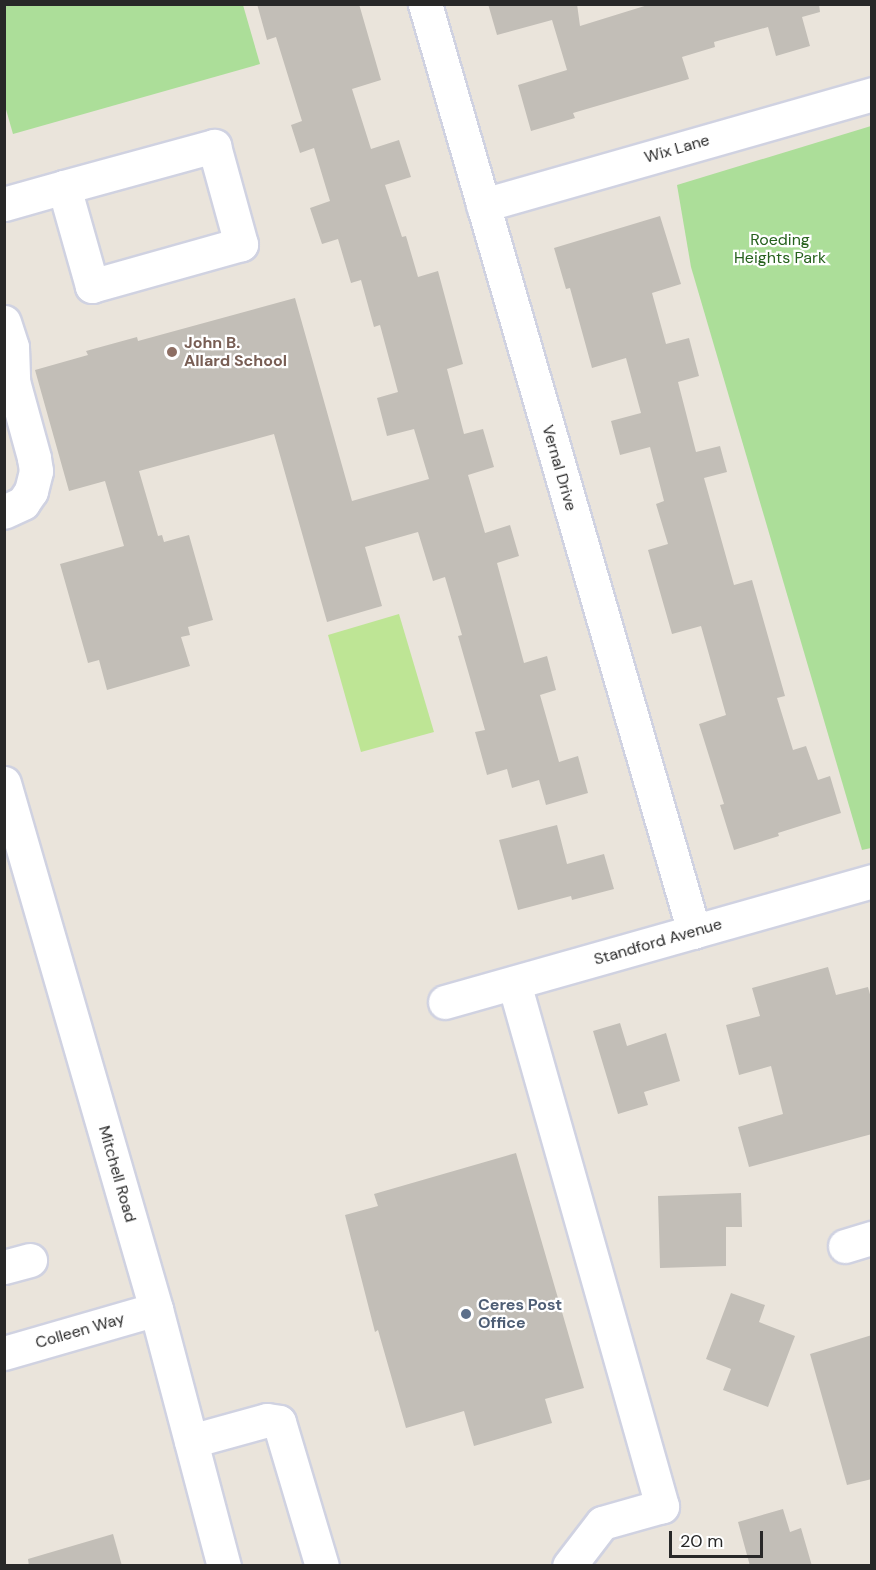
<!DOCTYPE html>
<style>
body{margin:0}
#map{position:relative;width:876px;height:1570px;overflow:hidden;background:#eae4db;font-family:"DM Sans",sans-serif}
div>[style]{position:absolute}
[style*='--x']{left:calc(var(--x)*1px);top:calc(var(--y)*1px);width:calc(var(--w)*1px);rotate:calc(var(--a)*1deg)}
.green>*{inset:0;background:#acde99}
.pitch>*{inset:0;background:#bee595}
.building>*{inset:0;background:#c2beb7}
.roads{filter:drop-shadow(2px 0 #d0d2e1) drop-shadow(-2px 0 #d0d2e1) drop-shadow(0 2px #d0d2e1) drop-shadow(0 -2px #d0d2e1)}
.minor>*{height:33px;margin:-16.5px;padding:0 16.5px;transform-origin:16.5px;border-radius:16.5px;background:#fff}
.dots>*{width:16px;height:16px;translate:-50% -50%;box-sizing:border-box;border:3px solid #fff;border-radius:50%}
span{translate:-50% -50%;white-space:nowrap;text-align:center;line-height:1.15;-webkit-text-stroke:4.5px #fff;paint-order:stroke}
.street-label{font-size:16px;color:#282828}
.park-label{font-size:16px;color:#26611d}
.education-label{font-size:16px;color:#785e54;font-weight:700}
.left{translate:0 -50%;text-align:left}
.service-label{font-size:16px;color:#4e5e75;font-weight:700}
.frame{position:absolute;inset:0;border:6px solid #282828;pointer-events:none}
.scale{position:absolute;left:669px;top:1531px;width:94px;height:27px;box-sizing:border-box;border:3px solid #282828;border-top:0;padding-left:8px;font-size:18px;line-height:21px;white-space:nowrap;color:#282828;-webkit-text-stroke:4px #fff;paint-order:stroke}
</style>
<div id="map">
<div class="green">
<div style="clip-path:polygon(5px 4px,243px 5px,260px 64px,13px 134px,5px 106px)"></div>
<div style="clip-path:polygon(871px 126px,871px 848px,862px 850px,691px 267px,677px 185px)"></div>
</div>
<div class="pitch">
<div style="clip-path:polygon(399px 614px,434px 732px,361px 752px,328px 635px)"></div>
</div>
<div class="building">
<div style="clip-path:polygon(257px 4px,359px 4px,381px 80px,352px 89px,371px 149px,399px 140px,411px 177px,385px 185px,402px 237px,406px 236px,418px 277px,438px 271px,463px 364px,447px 369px,464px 434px,483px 429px,494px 467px,468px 475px,485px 533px,510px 525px,519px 556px,497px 563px,524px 663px,547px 656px,556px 690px,540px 695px,559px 762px,578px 756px,588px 793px,546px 805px,539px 780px,512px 788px,507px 769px,487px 775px,475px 732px,485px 730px,458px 636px,462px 635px,445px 577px,433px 581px,418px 532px,365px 547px,382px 606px,327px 622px,274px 434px,139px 471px,158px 536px,162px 535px,164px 542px,189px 535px,213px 620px,188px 627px,190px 635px,181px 637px,190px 666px,107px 690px,99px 660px,88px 663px,60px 564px,124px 546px,105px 481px,69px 491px,35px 370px,88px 355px,86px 351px,137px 337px,138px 341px,295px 298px,352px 501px,429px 479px,414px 429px,387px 436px,377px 398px,398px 392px,380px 325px,374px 327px,361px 280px,351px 283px,338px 239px,322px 244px,310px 208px,330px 201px,314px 148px,300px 153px,291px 125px,302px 121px,276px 37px,267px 40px)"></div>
<div style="clip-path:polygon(488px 4px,577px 4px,580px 26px,651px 4px,819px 4px,820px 12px,802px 17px,810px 46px,776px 56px,768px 27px,714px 42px,715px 47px,682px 57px,689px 79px,573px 113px,575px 118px,531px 131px,518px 85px,567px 70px,552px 20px,497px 35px)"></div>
<div style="clip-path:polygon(660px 216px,681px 284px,652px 293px,666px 344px,689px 338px,699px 376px,678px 382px,696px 452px,720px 446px,727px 472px,704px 478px,734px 585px,752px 580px,785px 696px,777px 698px,793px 750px,806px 746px,818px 780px,830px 776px,841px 813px,778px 833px,779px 836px,734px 850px,720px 805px,724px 804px,699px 724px,726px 715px,701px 626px,672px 634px,648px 550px,668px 544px,656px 504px,664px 501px,650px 447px,620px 455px,611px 421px,641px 413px,626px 358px,592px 368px,570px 288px,566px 289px,554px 248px)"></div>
<div style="clip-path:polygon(557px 825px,567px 864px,604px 854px,614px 889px,572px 900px,571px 896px,518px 910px,499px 840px)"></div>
<div style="clip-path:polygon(828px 967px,836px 995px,868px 987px,872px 1002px,872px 1134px,749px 1167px,738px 1127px,783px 1114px,771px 1066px,739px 1075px,726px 1025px,760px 1016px,752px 988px)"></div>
<div style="clip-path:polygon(620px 1023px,627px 1046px,666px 1033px,680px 1081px,644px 1092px,648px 1105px,618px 1114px,593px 1031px)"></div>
<div style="clip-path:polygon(516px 1153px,584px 1388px,545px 1399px,552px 1423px,474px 1446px,464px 1411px,406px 1428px,378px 1330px,375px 1332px,345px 1215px,378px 1206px,374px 1194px)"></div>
<div style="clip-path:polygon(741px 1193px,742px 1227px,726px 1227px,726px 1266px,660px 1268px,658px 1196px)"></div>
<div style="clip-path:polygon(731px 1293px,765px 1305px,759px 1322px,795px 1336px,768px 1407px,723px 1390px,731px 1369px,706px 1359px)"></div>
<div style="clip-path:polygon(872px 1335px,872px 1479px,847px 1485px,810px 1354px)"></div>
<div style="clip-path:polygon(783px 1509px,790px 1532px,801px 1528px,812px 1566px,750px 1566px,738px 1522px)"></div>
<div style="clip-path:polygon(113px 1534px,122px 1566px,29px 1566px,28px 1559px)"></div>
</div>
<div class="roads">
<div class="minor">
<div style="--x:425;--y:4;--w:966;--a:73.83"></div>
<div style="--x:4;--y:204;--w:62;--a:-15.8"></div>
<div style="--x:64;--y:187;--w:156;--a:-15.3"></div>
<div style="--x:214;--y:146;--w:102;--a:74.6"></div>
<div style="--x:241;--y:244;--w:155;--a:164.3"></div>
<div style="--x:92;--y:286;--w:103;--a:-105.8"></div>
<div style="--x:483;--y:205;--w:405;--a:-15.9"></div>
<div style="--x:4;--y:322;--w:26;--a:72"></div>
<div style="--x:12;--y:347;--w:34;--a:88"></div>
<div style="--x:13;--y:381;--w:80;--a:74.7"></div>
<div style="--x:34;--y:458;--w:13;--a:81"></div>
<div style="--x:36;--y:471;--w:21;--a:104"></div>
<div style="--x:31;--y:491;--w:14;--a:124"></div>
<div style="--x:23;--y:503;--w:21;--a:155"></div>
<div style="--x:4;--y:783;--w:548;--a:73.88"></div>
<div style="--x:156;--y:1309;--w:266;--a:75.2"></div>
<div style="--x:514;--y:983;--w:544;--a:74.2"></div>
<div style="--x:662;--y:1506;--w:62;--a:164.2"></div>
<div style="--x:602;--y:1523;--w:54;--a:127.5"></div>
<div style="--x:445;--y:1002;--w:444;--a:-15.8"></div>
<div style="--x:845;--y:1246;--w:28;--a:-17"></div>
<div style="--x:4;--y:1267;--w:27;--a:-15"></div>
<div style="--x:4;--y:1353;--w:158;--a:-16.1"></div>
<div style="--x:191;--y:1441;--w:79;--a:-15.4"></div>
<div style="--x:267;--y:1420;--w:12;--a:9"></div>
<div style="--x:279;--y:1422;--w:150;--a:73.4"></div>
</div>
</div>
<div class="dots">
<div style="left:172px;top:352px;background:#8d6e63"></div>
<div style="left:466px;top:1314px;background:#5c6f8a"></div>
</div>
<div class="street-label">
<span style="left:677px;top:149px;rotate:-16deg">Wix Lane</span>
<span style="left:559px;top:468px;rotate:74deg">Vernal Drive</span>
<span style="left:658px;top:942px;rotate:-16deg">Standford Avenue</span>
<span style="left:117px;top:1174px;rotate:74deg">Mitchell Road</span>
<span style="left:80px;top:1331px;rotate:-16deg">Colleen Way</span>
</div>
<div class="park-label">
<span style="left:780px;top:249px">Roeding<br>Heights Park</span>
</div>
<div class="education-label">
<span class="left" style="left:184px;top:352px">John B.<br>Allard School</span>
</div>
<div class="service-label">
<span class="left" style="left:478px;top:1314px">Ceres Post<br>Office</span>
</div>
<div class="frame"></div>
<div class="scale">20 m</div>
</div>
